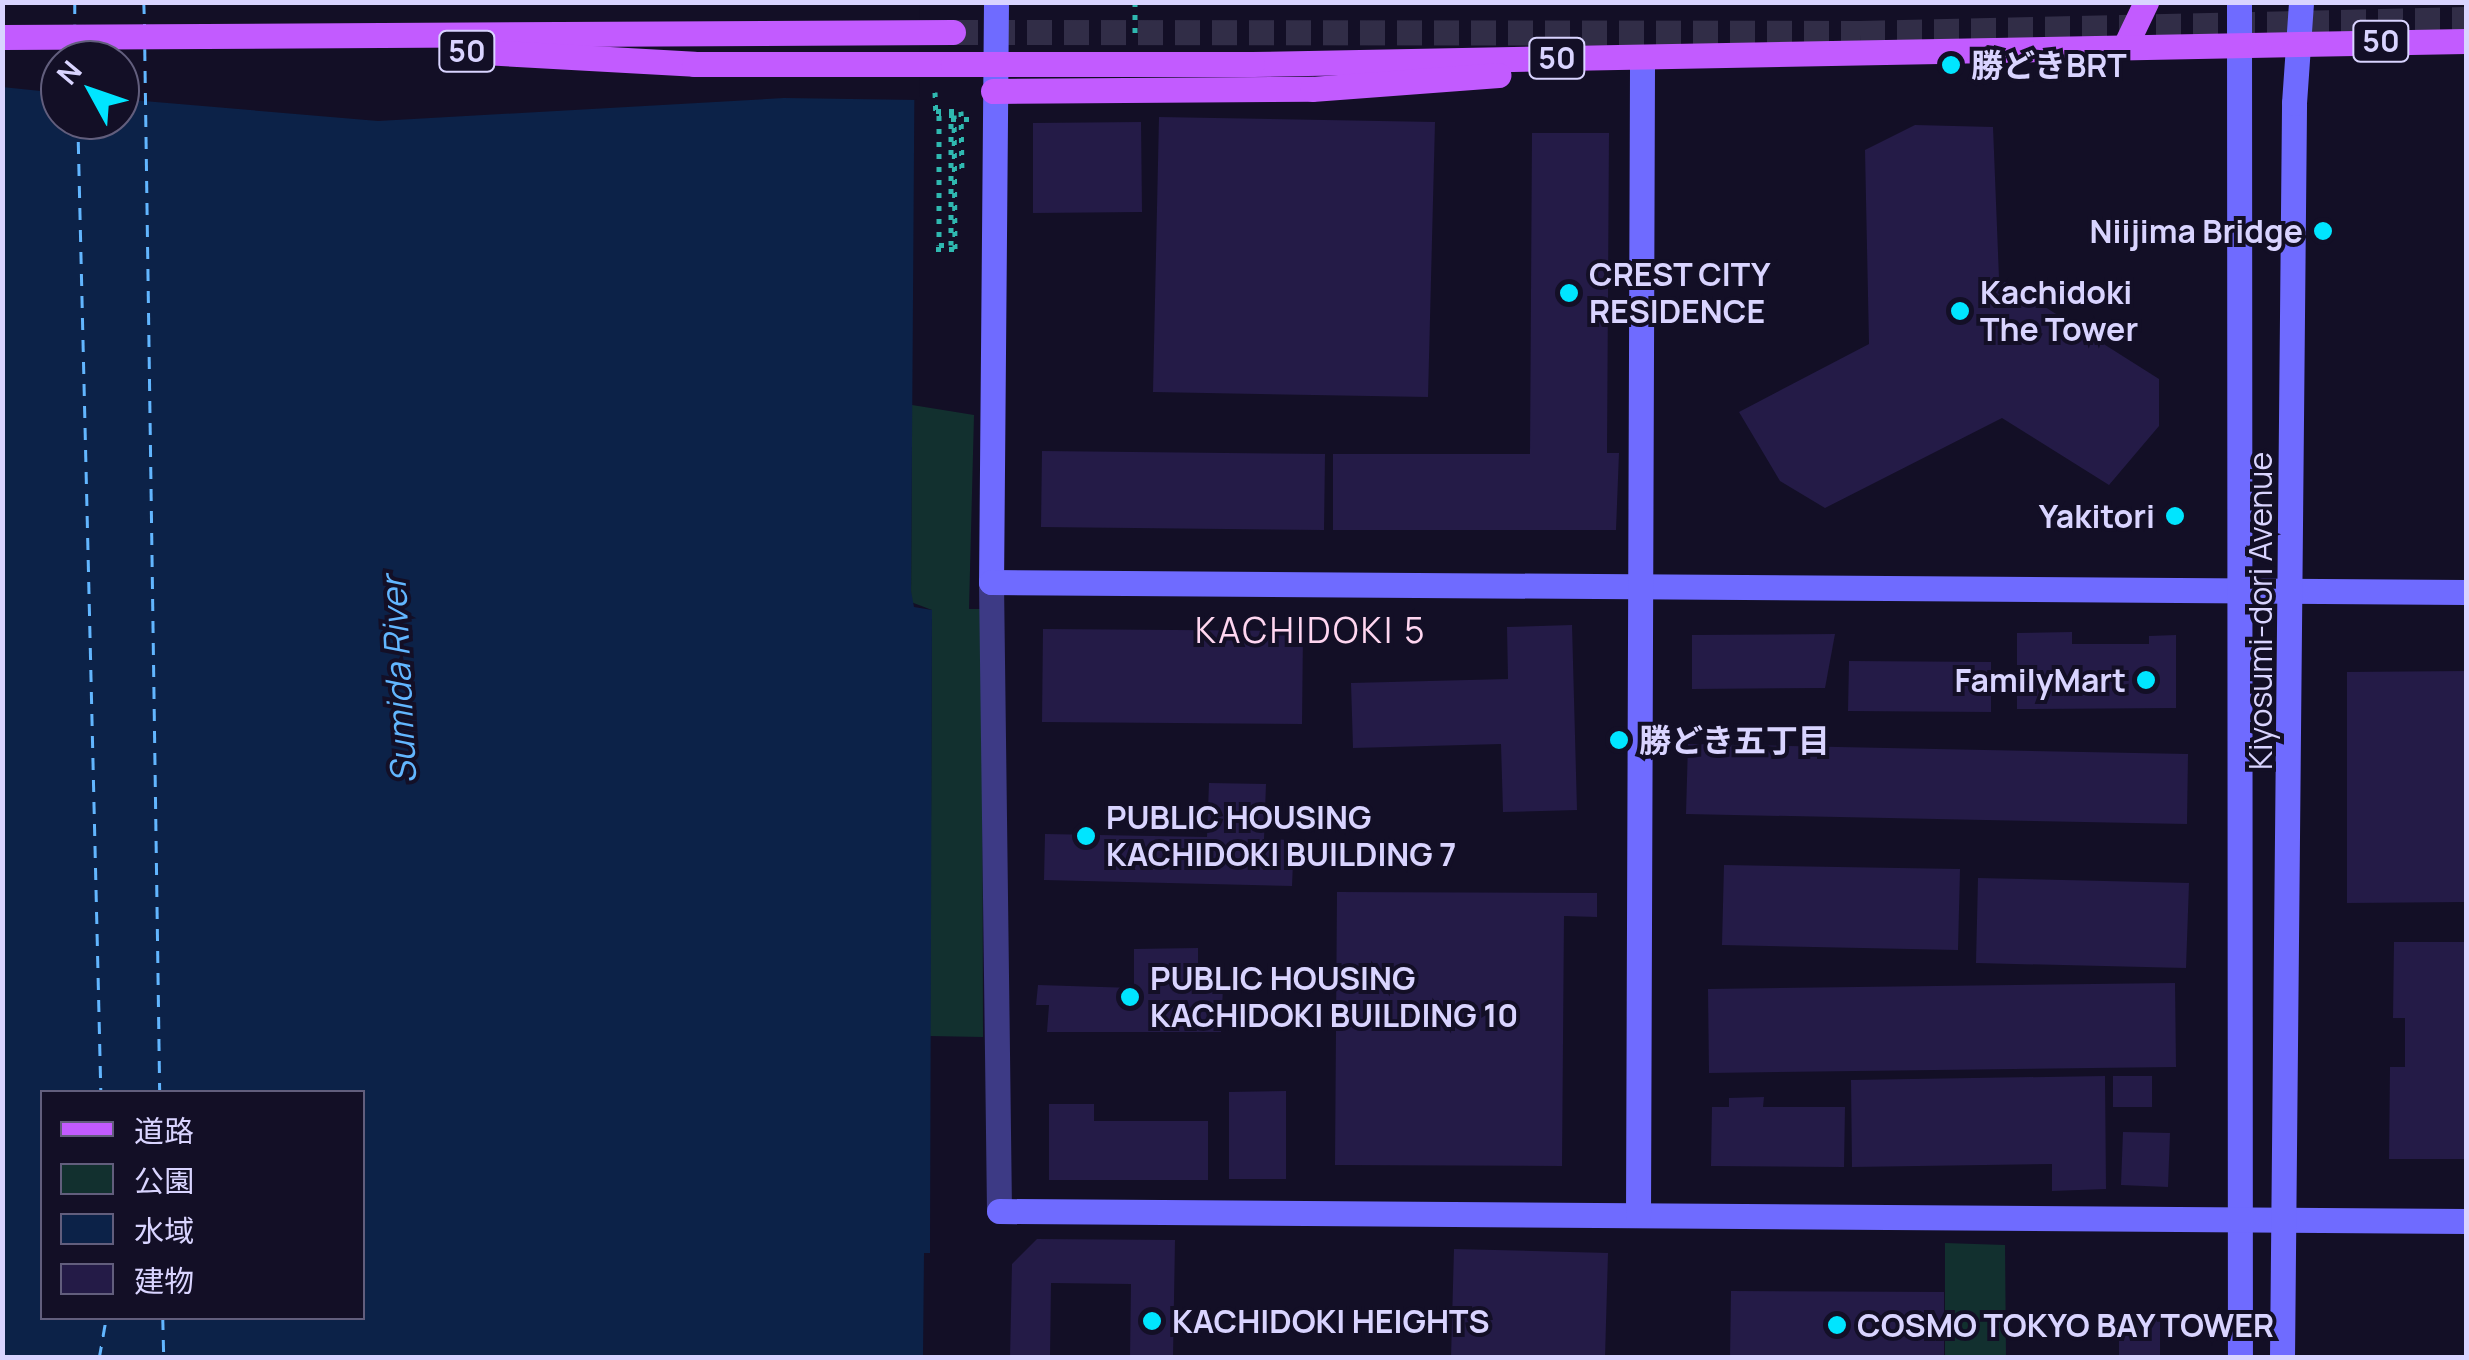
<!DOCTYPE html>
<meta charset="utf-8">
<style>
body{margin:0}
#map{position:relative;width:2469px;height:1360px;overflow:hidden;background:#130f26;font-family:Manrope,"Noto Sans JP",sans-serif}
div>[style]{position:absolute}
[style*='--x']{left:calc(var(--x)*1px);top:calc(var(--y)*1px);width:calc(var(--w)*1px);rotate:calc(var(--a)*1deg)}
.green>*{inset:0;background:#12302f}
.water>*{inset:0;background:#0c2248}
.pier>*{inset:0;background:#130f26}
.ferry>*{height:2.5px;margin-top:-1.25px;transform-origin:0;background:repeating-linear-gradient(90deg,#62b6ff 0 12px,transparent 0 22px)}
.building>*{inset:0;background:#241b47}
.primary-tunnel>*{height:25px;margin-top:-12.5px;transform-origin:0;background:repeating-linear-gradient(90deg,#312d47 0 25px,transparent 0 37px)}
.path>*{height:5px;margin-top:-2.5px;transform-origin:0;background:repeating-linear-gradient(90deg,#2fb8b0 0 5px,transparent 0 13px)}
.street>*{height:25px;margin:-12.5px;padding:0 12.5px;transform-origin:12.5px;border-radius:12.5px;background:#3d3a85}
.secondary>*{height:25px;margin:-12.5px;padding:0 12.5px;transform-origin:12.5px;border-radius:12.5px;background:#6f6bff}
.primary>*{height:25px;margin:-12.5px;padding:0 12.5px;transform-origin:12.5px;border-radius:12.5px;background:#c25bff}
.path-bridge>*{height:5px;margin-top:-2.5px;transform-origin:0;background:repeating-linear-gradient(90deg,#2fb8b0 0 5px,transparent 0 13px)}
.primary-bridge>*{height:25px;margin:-12.5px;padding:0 12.5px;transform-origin:12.5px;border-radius:12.5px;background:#c25bff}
.dots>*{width:28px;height:28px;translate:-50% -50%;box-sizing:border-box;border:5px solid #130f26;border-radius:50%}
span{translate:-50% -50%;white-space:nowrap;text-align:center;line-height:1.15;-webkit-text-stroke:8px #130f26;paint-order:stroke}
.shield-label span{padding:2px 8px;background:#130f26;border:2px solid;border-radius:8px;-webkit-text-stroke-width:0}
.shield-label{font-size:30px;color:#d9d4ff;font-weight:700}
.poi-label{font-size:32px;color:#d9d4ff;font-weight:700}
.left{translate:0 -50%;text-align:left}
.right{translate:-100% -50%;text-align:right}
.street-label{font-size:32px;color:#d9d4ff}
.neighbourhood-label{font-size:35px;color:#ffd6f0;letter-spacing:2.5px}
.water-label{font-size:35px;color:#62b6ff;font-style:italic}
.frame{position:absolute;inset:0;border:5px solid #d9d4ff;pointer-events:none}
.legend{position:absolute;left:40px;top:1090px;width:325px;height:230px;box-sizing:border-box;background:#130f26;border:2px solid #625e7d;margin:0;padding:12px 18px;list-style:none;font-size:30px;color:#d9d4ff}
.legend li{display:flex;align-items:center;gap:20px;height:50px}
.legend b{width:50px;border:2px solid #625e7d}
.north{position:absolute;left:40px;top:40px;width:100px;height:100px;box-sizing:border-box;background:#130f26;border:2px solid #625e7d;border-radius:50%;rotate:310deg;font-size:28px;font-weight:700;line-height:40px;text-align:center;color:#d9d4ff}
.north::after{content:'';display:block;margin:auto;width:35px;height:45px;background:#00e5ff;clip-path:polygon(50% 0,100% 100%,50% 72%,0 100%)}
</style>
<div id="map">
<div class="green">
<div style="clip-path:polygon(912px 405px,974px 415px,969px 609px,982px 609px,983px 1037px,930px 1036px,932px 610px,911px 602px)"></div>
<div style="clip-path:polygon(1945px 1243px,2005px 1245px,2006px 1357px,1945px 1357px)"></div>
</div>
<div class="water">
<div style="clip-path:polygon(evenodd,3px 3px,915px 3px,911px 591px,914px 607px,932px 610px,930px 1253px,924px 1253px,923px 1357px,3px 1358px,3px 3px,60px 60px,120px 60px,120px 120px,60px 120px,60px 60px,3px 3px,42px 1092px,362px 1092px,362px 1318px,42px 1318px,42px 1092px)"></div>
</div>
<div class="pier">
<div style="clip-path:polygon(920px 2px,919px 100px,784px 98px,378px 121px,120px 99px,120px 60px,60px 60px,60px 93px,2px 87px,3px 3px)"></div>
</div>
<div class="ferry">
<div style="--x:75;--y:2;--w:22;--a:90"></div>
<div style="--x:144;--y:2;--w:24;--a:88"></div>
<div style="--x:76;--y:47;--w:13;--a:90"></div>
<div style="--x:145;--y:49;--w:1043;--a:89.18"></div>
<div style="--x:78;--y:120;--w:972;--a:88.64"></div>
<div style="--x:163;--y:1318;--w:40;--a:88.6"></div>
<div style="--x:99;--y:1358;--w:41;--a:-80.1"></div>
</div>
<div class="building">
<div style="clip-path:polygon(1159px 117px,1435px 122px,1428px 397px,1153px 392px)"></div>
<div style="clip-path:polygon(1141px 122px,1142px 212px,1033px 213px,1033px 123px)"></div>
<div style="clip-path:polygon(1915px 125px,1993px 127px,1999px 278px,2159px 379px,2159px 426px,2109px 485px,2002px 418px,1825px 508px,1780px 481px,1739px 412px,1869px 344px,1865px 150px)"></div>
<div style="clip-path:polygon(1532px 133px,1609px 133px,1607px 453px,1619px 453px,1616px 530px,1333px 530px,1333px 454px,1530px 454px)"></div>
<div style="clip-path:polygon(1042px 451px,1325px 454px,1324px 530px,1041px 527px)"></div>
<div style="clip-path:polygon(1572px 625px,1577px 810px,1503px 812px,1501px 744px,1353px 748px,1351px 683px,1508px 679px,1507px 627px)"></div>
<div style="clip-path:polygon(1043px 629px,1303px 631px,1302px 724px,1042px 722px)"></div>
<div style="clip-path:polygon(2072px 632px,2072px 644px,2149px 644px,2149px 636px,2176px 635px,2176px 708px,2017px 709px,2017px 633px)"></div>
<div style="clip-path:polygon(1835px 634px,1825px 688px,1692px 689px,1692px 635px)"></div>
<div style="clip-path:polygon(1849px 661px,1991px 662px,1991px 712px,1848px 711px)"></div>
<div style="clip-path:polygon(2466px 671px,2466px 902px,2347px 903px,2347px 672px)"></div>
<div style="clip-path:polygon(1688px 744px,2188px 754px,2187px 824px,1686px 814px)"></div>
<div style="clip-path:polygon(1209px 783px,1266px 784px,1264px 839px,1294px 840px,1292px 886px,1044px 880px,1045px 834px,1207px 837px)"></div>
<div style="clip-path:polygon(1724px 865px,1960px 869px,1958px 950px,1722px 945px)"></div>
<div style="clip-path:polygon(1978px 878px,2189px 883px,2186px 968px,1976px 963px)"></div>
<div style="clip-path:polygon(1337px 892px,1597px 893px,1597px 917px,1564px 916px,1562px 1166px,1335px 1165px)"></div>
<div style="clip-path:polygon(2394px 942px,2466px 942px,2466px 1159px,2389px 1159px,2390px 1067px,2405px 1067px,2405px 1018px,2393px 1018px)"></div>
<div style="clip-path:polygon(1198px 948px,1198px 986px,1223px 987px,1221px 1032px,1047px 1032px,1049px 1005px,1036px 1005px,1038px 985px,1134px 988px,1134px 949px)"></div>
<div style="clip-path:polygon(2175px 983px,2176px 1067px,1709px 1073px,1708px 989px)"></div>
<div style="clip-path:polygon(2105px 1076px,2106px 1189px,2052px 1191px,2052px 1164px,1852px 1167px,1851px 1080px)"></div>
<div style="clip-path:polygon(2113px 1076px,2152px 1076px,2152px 1107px,2113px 1107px)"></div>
<div style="clip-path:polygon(1286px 1091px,1286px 1179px,1229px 1179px,1229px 1092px)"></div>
<div style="clip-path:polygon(1764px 1097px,1763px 1107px,1845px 1107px,1844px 1167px,1711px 1166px,1712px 1107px,1729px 1107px,1729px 1098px)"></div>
<div style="clip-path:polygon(1049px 1104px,1094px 1104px,1094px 1121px,1208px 1121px,1208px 1180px,1049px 1180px)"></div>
<div style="clip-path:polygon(2123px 1132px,2170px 1133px,2168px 1187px,2121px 1185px)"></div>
<div style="clip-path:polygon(1037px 1239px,1175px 1240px,1173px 1358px,1130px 1358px,1131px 1284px,1051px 1283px,1050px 1358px,1010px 1358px,1012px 1264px)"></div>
<div style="clip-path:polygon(1454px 1249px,1608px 1253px,1605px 1358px,1451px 1358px)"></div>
<div style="clip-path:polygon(1731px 1291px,1944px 1292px,1944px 1358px,1730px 1358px)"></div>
<div style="clip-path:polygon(2119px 1319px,2160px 1319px,2160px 1358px,2119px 1358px)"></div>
</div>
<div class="primary-tunnel">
<div style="--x:953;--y:32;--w:907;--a:0.06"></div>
<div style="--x:1860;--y:33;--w:606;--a:-1.32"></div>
</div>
<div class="path">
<div style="--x:1135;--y:2;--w:37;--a:90"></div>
<div style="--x:935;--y:92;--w:24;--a:88"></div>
<div style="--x:936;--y:111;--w:25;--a:0"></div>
<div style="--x:939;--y:115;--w:130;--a:90"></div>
<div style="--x:939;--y:245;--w:12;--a:0"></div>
<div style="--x:951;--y:245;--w:126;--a:-90"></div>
<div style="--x:951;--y:119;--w:18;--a:0"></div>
</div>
<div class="street">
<div style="--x:991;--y:582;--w:629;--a:89.27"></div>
</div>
<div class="secondary">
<div style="--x:996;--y:2;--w:580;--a:90.49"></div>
<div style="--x:991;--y:582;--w:1475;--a:0.39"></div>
<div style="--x:2239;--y:2;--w:1356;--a:89.96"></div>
<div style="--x:999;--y:1211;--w:1467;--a:0.39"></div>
<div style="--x:1638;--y:1215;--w:1147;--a:-89.8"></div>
<div style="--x:2282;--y:1358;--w:1255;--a:-89.45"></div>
<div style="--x:2294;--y:103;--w:101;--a:-86"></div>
</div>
<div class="primary">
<div style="--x:2;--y:37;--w:951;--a:-0.3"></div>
<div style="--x:2126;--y:44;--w:47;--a:-64.5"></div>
<div style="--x:465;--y:51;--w:229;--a:3.2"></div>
<div style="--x:694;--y:64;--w:259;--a:0"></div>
<div style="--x:1252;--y:64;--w:1214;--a:-1.09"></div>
<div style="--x:993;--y:91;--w:319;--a:-0.4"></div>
<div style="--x:1312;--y:89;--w:187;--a:-4.3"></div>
</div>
<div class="path-bridge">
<div style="--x:961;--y:111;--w:61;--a:89.1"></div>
<div style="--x:936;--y:249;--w:19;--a:0"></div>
<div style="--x:955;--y:249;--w:134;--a:-90.4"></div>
<div style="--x:954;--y:115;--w:15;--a:180"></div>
</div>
<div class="primary-bridge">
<div style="--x:953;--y:64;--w:299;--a:0"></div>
</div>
<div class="dots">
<div style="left:1951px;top:65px;background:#00e5ff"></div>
<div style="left:2323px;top:231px;background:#00e5ff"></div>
<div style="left:1569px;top:293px;background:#00e5ff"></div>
<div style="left:1960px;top:311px;background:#00e5ff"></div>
<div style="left:2175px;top:516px;background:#00e5ff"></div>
<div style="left:2146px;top:680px;background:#00e5ff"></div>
<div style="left:1619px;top:740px;background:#00e5ff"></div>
<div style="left:1086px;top:836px;background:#00e5ff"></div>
<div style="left:1130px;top:997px;background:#00e5ff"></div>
<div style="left:1152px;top:1321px;background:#00e5ff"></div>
<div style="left:1837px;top:1325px;background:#00e5ff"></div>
</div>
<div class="shield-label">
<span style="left:2381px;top:41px">50</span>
<span style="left:467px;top:51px">50</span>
<span style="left:1557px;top:58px">50</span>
</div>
<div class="poi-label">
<span class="left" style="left:1971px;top:65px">勝どきBRT</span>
<span class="right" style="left:2303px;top:231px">Niijima Bridge</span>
<span class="left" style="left:1589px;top:293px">CREST CITY<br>RESIDENCE</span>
<span class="left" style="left:1980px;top:311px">Kachidoki<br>The Tower</span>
<span class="right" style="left:2155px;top:516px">Yakitori</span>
<span class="right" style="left:2126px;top:680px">FamilyMart</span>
<span class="left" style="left:1639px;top:740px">勝どき五丁目</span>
<span class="left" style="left:1106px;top:836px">PUBLIC HOUSING<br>KACHIDOKI BUILDING 7</span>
<span class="left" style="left:1150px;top:997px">PUBLIC HOUSING<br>KACHIDOKI BUILDING 10</span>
<span class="left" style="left:1172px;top:1321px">KACHIDOKI HEIGHTS</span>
<span class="left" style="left:1857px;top:1325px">COSMO TOKYO BAY TOWER</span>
</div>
<div class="street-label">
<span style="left:2260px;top:611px;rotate:-90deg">Kiyosumi-dori Avenue</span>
</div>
<div class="neighbourhood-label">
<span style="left:1311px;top:630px">KACHIDOKI 5</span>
</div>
<div class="water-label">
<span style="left:398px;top:680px;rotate:-93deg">Sumida River</span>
</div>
<div class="frame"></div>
<ul class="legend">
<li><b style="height:12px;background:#c25bff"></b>道路</li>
<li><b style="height:28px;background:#12302f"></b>公園</li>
<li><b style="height:28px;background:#0c2248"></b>水域</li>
<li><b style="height:28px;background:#241b47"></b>建物</li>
</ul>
<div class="north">N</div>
</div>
